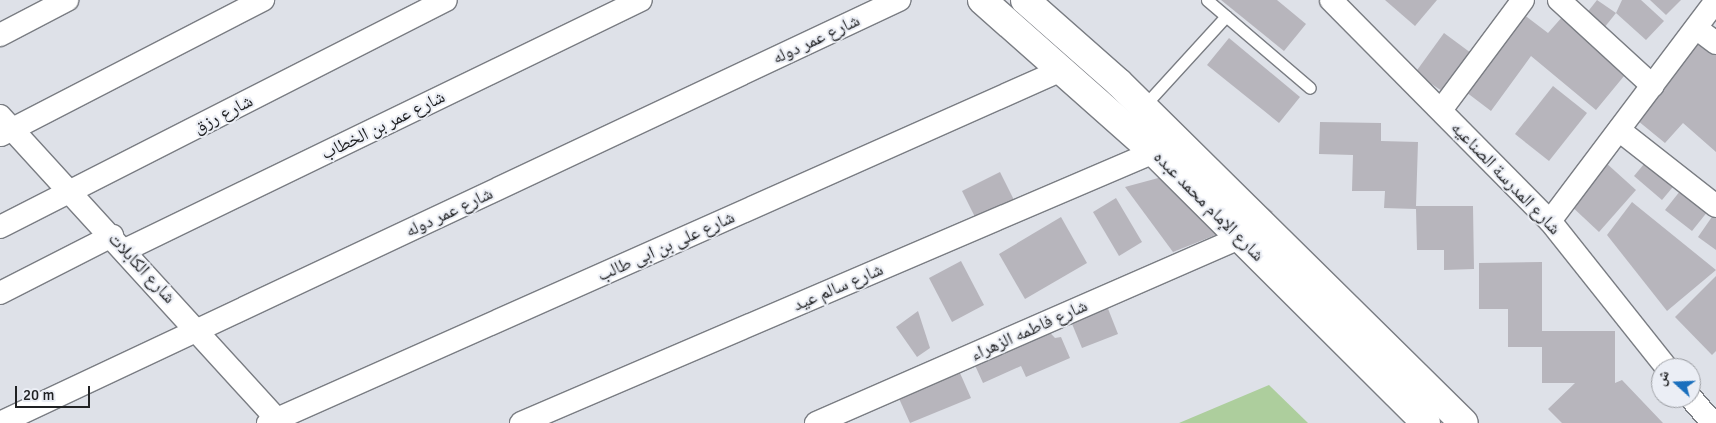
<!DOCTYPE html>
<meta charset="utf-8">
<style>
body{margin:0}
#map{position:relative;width:1716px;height:423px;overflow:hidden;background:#dee1e8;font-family:Signika,"Noto Naskh Arabic",sans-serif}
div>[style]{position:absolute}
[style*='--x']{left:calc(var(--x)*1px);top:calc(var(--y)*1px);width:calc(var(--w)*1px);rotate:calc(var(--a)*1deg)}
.green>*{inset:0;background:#adce9d}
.building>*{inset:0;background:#b7b5bc}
.roads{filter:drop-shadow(1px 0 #7a7d83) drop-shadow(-1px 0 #7a7d83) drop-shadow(0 1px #7a7d83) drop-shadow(0 -1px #7a7d83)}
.lane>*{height:11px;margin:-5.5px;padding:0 5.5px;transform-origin:5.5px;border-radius:5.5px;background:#fff}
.street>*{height:22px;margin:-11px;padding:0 11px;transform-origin:11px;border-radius:11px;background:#fff}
.secondary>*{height:28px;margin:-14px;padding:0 14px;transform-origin:14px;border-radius:14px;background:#fff}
span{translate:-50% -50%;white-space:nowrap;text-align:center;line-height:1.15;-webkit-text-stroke:4px #ebeef5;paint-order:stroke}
.street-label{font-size:18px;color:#202123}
.north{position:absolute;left:1651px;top:358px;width:50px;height:50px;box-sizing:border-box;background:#ebeef5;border:1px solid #9a9ca1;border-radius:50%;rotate:290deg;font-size:14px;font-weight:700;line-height:20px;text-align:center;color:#202123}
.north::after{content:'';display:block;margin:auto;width:18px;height:22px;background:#1a6fbd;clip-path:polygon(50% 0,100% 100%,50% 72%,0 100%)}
.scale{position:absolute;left:15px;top:386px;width:75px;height:22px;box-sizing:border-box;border:2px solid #202123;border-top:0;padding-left:6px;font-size:15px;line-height:18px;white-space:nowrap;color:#202123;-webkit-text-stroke:4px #ebeef5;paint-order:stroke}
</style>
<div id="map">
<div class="green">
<div style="clip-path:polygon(1269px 385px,1308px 423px,1179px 423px)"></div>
</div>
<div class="building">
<div style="clip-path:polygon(1221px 0,1277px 0,1306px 24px,1284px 51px)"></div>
<div style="clip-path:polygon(1385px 0,1437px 0,1415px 26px)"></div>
<div style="clip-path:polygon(1597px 0,1616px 13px,1604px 28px,1586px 14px)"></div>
<div style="clip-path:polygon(1622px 0,1641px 0,1664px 21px,1646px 40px,1616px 13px)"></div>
<div style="clip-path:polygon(1650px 0,1681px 0,1666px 15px)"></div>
<div style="clip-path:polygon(1523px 14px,1548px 33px,1563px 16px,1629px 70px,1596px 110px,1531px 56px,1491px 111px,1466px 92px)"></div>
<div style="clip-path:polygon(1444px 33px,1471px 53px,1442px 91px,1415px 73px)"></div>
<div style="clip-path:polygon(1229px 38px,1300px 97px,1279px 123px,1207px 65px)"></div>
<div style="clip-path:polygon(1699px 38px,1716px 52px,1716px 152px,1683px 123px,1665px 143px,1632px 116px)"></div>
<div style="clip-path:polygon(1553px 86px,1587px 113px,1549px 161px,1515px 134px)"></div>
<div style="clip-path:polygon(1320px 122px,1381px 123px,1381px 141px,1418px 142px,1416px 206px,1473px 206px,1474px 269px,1444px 270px,1444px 250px,1417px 250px,1416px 209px,1384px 208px,1385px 191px,1352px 191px,1353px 155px,1319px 154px)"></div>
<div style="clip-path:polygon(1659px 146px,1687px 170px,1662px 200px,1634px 176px)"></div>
<div style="clip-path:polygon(1605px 162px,1636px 190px,1599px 232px,1568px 203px)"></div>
<div style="clip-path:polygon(1210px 164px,1273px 212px,1173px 252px,1125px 187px)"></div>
<div style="clip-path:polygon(1000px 172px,1015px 202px,977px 221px,962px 191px)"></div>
<div style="clip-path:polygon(1692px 176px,1716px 201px,1692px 231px,1665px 210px)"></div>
<div style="clip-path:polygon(1116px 198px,1142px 242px,1119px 256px,1093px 212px)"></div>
<div style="clip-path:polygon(1632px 202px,1716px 270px,1667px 311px,1607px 235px)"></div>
<div style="clip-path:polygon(1716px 211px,1716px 250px,1698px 237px)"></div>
<div style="clip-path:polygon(1061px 217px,1087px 263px,1025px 299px,999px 254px)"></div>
<div style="clip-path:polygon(961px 261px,984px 305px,952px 322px,929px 278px)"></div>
<div style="clip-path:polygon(1542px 262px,1542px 331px,1615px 331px,1615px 383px,1622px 380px,1663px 423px,1562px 423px,1548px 409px,1575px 383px,1542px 383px,1542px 347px,1508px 347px,1508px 309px,1479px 309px,1479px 263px)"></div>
<div style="clip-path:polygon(1716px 276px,1716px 351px,1712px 355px,1675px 317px)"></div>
<div style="clip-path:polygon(1101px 291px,1118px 334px,1082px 348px,1065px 307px)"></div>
<div style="clip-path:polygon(918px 311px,930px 348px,917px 357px,896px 327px)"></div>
<div style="clip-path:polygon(1037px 319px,1055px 338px,1061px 337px,1070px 358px,1026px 377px,1021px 366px,983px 383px,968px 350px)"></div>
<div style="clip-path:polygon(952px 355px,971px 398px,910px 423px,892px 383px)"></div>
</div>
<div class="roads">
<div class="lane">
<div style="--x:1207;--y:0;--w:135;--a:40.5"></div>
<div style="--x:1143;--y:107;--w:123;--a:-47.6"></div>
</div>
<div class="street">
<div style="--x:1331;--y:0;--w:311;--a:45.3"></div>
<div style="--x:1550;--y:221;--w:188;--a:51.5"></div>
<div style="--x:1559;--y:0;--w:127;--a:42.5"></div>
<div style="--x:1696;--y:28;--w:25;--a:37"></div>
<div style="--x:0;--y:35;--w:76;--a:-27.6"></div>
<div style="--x:1441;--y:110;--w:137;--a:-53.3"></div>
<div style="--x:0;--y:116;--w:416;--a:47.6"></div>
<div style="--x:1619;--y:130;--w:123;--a:38.1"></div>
<div style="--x:1;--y:135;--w:295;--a:-27.3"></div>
<div style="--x:1550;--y:221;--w:276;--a:-53"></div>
<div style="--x:0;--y:227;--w:500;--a:-26.97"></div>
<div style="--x:125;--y:250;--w:573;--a:-25.85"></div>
<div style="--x:0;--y:293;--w:126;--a:-27"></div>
<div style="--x:1691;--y:398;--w:33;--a:49"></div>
<div style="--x:0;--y:423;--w:994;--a:-25.2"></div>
<div style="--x:268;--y:423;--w:871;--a:-23.98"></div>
<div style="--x:521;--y:423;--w:689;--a:-23.18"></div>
<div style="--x:816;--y:423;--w:464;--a:-23.6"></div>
</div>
<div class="secondary">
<div style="--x:982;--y:0;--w:230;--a:41.5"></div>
<div style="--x:1154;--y:152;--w:384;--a:44.9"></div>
<div style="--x:1025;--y:0;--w:125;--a:41.4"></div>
<div style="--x:1119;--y:83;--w:484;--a:44.6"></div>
</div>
</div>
<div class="street-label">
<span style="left:816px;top:39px;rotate:-25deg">شارع عمر دوله</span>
<span style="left:223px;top:114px;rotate:-27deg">شارع رزق</span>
<span style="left:383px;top:125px;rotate:-26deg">شارع عمر بن الخطاب</span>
<span style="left:1506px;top:178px;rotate:46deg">شارع المدرسة الصناعيه</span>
<span style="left:1209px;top:206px;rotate:45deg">شارع الإمام محمد عبده</span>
<span style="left:449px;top:212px;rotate:-25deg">شارع عمر دوله</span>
<span style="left:666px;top:246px;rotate:-24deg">شارع على بن ابى طالب</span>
<span style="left:142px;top:268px;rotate:47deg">شارع الكابلات</span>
<span style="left:838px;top:287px;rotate:-23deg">شارع سالم عيد</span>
<span style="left:1029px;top:330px;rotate:-24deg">شارع فاطمه الزهراء</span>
</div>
<div class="north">ش</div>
<div class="scale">20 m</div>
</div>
